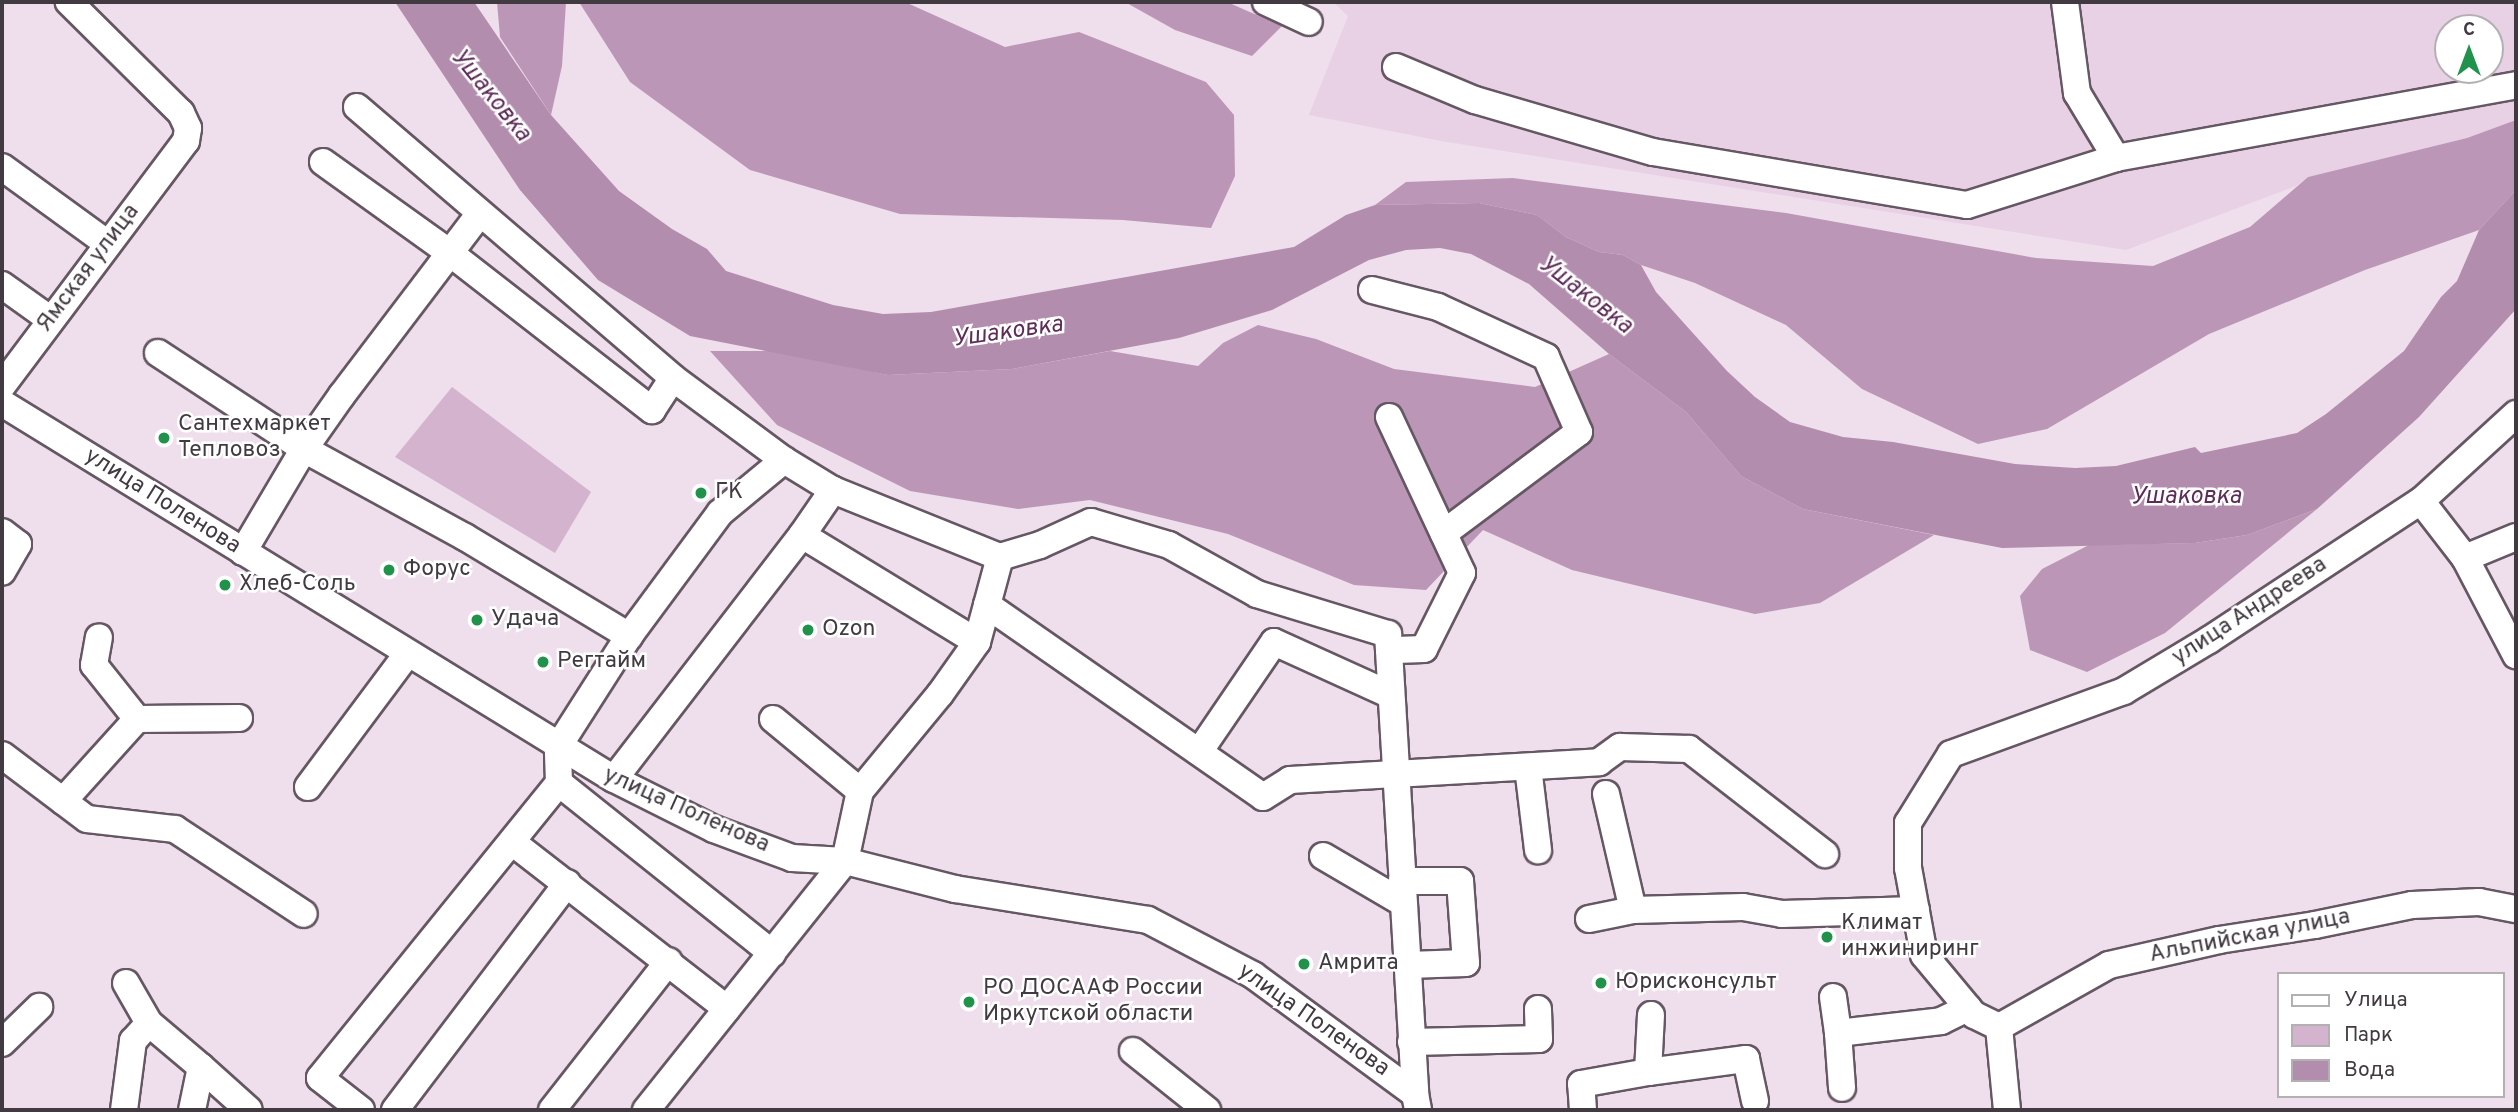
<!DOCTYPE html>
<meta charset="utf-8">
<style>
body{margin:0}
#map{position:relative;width:2518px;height:1112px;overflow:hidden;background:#efdeec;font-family:Overpass,sans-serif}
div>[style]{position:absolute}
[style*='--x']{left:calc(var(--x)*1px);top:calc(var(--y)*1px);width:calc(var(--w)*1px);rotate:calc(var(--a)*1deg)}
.built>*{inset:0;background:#e8d1e4}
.green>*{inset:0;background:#d4b3cf}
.forest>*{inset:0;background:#bc96b6}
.water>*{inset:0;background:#b38dad}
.roads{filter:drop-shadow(2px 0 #655763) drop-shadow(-2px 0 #655763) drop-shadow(0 2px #655763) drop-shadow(0 -2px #655763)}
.minor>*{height:26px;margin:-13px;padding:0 13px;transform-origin:13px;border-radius:13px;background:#fff}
.dots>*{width:19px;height:19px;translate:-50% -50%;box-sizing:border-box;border:4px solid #fff;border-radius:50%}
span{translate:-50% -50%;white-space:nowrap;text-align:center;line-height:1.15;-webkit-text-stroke:5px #fff;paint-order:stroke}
.street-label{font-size:23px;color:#413a40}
.poi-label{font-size:23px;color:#413a40}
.left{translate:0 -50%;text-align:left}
.water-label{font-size:24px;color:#5d2c58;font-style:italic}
.frame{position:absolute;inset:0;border:4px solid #413a40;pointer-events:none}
.legend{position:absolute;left:2277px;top:972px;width:228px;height:126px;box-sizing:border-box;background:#fff;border:2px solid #b3b0b3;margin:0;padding:9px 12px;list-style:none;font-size:21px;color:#413a40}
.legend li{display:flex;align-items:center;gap:14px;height:35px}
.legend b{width:35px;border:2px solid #b3b0b3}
.north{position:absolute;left:2434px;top:14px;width:70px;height:70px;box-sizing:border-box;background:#fff;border:2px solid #b3b0b3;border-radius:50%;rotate:0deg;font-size:19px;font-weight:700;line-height:28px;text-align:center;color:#413a40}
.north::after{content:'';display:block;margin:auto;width:24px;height:32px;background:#20924c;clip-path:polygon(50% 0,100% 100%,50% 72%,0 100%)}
</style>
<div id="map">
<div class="built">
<div style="clip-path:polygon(evenodd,1333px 2px,2516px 2px,2516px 120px,2467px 138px,2308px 177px,2296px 186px,2126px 250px,1441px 141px,1309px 115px,1348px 16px,1333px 2px,2448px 28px,2490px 28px,2490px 70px,2448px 70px,2448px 28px)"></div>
</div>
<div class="green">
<div style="clip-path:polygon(452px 387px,591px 492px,555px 553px,395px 457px)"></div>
</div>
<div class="forest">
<div style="clip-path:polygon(497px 2px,566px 2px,562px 66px,551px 115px,500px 37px)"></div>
<div style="clip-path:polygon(579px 2px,905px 2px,1005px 47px,1079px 32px,1206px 82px,1234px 115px,1235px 176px,1211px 228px,1123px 220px,900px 214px,750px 170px,630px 82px)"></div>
<div style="clip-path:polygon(1125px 2px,1227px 2px,1282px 26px,1252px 56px,1175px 30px)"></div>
<div style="clip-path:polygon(2516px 120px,2516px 190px,2479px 230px,2365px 270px,2209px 334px,2047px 429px,1978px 444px,1862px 389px,1786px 325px,1695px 283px,1641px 265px,1623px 255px,1599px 252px,1566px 237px,1537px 215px,1479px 203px,1375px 205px,1406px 182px,1513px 178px,1786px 213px,2036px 258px,2153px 266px,2250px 227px,2308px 177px,2467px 138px)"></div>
<div style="clip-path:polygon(1258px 325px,1316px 339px,1394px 369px,1535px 387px,1609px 354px,1686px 412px,1741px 476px,1803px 509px,1934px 535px,1820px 603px,1755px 614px,1572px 570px,1483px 530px,1426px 590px,1354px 585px,1228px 534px,1090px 500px,1018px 509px,910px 491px,777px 425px,710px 351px,779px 351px,888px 375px,1012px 369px,1110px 351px,1198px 366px,1223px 343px)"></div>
<div style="clip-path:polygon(2317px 509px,2165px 633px,2087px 672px,2030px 650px,2020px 596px,2042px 569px,2089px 545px,2195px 543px,2247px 535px)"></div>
</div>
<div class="water">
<div style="clip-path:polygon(395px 2px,474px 2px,551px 115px,619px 191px,672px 229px,707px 249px,726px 271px,833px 305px,883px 314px,931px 312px,1294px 247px,1346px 215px,1375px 205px,1479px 203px,1537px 215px,1566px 237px,1599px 252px,1623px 255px,1641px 265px,1656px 292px,1727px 371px,1755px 397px,1790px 422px,1843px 437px,1893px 442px,2015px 464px,2075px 468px,2116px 466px,2195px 447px,2201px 453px,2297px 433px,2326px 414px,2404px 351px,2441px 297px,2457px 281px,2479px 230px,2516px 190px,2516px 309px,2419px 417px,2317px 509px,2247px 535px,2195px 543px,2002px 548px,1803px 509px,1741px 476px,1686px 412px,1609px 354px,1529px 284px,1471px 254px,1440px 248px,1406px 250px,1369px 260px,1272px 310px,1179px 338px,1012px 369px,888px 375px,690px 336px,598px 280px,520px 190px)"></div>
</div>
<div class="roads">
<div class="minor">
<div style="--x:1266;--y:2;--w:47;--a:24.9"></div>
<div style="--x:2065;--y:2;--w:92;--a:82.5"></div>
<div style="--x:2077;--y:93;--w:76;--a:59"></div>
<div style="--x:1396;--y:67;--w:86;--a:22.7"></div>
<div style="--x:1475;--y:100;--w:185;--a:16.3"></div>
<div style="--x:1653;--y:152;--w:318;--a:9.6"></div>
<div style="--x:1967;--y:205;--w:156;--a:-17.5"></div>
<div style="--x:2116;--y:158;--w:407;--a:-10.3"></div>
<div style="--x:357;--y:107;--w:416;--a:40.6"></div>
<div style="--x:673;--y:378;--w:138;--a:36.5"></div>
<div style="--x:784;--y:460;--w:57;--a:31.5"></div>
<div style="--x:833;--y:490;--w:180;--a:21.9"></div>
<div style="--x:1000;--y:557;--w:88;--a:105.1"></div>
<div style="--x:977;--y:642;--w:64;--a:125.4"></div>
<div style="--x:940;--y:694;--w:126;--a:129.5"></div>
<div style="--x:860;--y:791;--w:72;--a:102.1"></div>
<div style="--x:845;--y:861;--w:319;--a:128.6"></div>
<div style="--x:323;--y:162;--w:156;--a:35.6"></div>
<div style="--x:450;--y:253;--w:256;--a:37.9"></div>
<div style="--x:652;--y:410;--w:38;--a:-57"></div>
<div style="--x:2;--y:167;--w:131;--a:36"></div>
<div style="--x:2;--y:285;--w:60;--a:35.5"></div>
<div style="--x:1372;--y:290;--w:68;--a:14.4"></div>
<div style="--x:1438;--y:307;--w:119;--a:24.8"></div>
<div style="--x:1546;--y:357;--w:82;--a:66.3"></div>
<div style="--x:1579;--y:432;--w:169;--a:143.2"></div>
<div style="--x:158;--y:353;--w:175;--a:33.3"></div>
<div style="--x:304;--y:449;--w:183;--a:28.7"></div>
<div style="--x:465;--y:537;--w:192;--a:31.1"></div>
<div style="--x:2;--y:386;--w:306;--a:-53.1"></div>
<div style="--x:186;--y:141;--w:13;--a:-81"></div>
<div style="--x:188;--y:128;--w:17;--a:-115"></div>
<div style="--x:181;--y:113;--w:158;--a:-135.3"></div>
<div style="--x:2;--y:403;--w:718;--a:31.57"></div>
<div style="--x:614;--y:779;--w:112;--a:26.6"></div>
<div style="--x:714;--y:829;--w:83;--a:20.4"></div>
<div style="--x:792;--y:858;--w:53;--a:3.2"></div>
<div style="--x:845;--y:861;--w:114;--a:14.3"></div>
<div style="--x:955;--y:889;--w:195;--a:9.1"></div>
<div style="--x:1148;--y:920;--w:119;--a:27.6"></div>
<div style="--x:1253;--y:975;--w:201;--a:36.3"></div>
<div style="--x:1415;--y:1094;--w:16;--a:79"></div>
<div style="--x:1389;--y:417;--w:172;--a:64.9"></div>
<div style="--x:1462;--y:573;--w:85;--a:116.6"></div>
<div style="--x:1424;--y:649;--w:35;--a:178"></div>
<div style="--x:2421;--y:501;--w:72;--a:52.3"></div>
<div style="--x:2465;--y:558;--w:110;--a:62.3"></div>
<div style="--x:2;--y:532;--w:20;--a:37"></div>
<div style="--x:18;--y:544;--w:32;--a:120"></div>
<div style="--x:802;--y:535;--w:205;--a:31.4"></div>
<div style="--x:243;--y:552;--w:120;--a:-59.4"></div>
<div style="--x:304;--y:449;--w:66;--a:-54.9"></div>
<div style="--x:342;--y:395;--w:228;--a:-52.8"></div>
<div style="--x:1000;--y:557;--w:42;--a:-16.7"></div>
<div style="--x:1040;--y:545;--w:56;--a:-24.3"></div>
<div style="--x:1091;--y:522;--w:81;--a:16.4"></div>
<div style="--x:1169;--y:545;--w:101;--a:29.1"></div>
<div style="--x:1257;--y:594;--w:137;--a:17"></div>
<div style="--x:1388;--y:634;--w:461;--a:86.6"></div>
<div style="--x:2465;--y:558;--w:55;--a:-22.4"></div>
<div style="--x:987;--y:605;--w:336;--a:34.8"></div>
<div style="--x:1263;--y:797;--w:32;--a:-32"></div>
<div style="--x:1290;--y:780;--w:310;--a:-3.3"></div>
<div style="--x:1599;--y:762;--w:26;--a:-36"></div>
<div style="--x:1620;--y:747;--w:69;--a:1.7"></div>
<div style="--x:1689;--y:749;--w:172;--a:37.7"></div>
<div style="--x:137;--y:719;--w:102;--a:-0.6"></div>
<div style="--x:773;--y:719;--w:113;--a:39.6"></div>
<div style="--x:1199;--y:752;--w:133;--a:-55.7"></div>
<div style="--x:1274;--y:642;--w:128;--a:24.4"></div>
<div style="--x:2;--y:755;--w:106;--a:37"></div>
<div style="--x:87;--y:819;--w:89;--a:6.5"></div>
<div style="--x:175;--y:829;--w:154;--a:33.4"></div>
<div style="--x:1528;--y:767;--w:84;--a:83.1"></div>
<div style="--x:614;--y:779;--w:308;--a:-52.4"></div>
<div style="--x:802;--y:535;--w:55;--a:-55.4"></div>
<div style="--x:559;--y:783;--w:273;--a:38.6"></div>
<div style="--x:308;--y:787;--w:166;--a:-53.3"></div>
<div style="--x:1606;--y:794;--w:119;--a:76.9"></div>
<div style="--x:63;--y:801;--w:110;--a:-47.9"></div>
<div style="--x:137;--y:719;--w:69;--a:-128.5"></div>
<div style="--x:94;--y:665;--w:28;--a:-80"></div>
<div style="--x:512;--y:842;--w:272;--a:37.8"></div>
<div style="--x:1323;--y:856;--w:93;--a:30.4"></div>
<div style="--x:1402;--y:881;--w:58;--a:0"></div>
<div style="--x:1460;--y:881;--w:82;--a:85.8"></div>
<div style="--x:1466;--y:963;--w:58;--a:178"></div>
<div style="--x:1589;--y:919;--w:45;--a:-11.6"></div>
<div style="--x:1633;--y:910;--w:110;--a:-1.6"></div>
<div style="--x:1743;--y:907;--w:40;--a:10"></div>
<div style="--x:1782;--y:914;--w:134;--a:-1.7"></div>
<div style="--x:1833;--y:997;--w:36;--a:82"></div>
<div style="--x:1838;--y:1033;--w:104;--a:-6.6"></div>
<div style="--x:1941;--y:1021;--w:30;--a:-26"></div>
<div style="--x:149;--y:1023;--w:68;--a:40.2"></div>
<div style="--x:201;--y:1067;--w:44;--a:101.8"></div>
<div style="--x:1999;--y:1027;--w:126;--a:-29.4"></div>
<div style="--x:2109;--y:965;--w:113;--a:-12.8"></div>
<div style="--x:2219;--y:940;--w:97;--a:-8.9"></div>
<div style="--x:2315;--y:925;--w:99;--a:-11.7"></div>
<div style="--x:2412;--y:905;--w:67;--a:-2.6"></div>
<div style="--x:2479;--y:902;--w:38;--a:11"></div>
<div style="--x:1838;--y:1033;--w:55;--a:85.8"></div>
<div style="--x:1411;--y:1042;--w:128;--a:-1.3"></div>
<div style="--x:1539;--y:1039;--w:30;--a:-92"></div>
<div style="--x:2;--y:1043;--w:52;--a:-44.2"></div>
<div style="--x:1133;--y:1051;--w:95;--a:38.6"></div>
<div style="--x:201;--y:1067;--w:64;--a:41.9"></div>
<div style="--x:1648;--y:1072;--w:99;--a:-7.6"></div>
<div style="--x:1746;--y:1059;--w:43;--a:77.9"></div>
<div style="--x:124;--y:1110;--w:70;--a:-82.6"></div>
<div style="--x:133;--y:1041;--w:24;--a:-48"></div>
<div style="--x:149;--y:1023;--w:46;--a:-119.9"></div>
<div style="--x:361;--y:1110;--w:52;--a:-142"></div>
<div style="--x:320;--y:1078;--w:380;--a:-51"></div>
<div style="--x:559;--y:783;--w:36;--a:-92"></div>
<div style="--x:558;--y:747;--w:132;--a:-57.4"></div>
<div style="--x:629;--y:636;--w:153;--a:-53.5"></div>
<div style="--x:720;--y:513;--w:83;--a:-39.6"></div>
<div style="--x:395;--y:1110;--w:285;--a:-52.8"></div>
<div style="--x:552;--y:1110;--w:189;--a:-51.9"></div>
<div style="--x:1583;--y:1110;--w:26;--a:-94"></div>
<div style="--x:1581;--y:1084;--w:68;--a:-10.2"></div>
<div style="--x:1648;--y:1072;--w:57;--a:-87"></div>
<div style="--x:2007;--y:1110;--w:83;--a:-95.5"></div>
<div style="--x:1999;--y:1027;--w:28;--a:-154"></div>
<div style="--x:1974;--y:1015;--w:78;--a:-129.8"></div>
<div style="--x:1924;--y:955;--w:88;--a:-100.4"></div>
<div style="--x:1908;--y:868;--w:45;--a:-90"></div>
<div style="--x:1908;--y:823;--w:81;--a:-58.1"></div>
<div style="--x:1951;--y:754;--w:184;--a:-20"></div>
<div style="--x:2124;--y:691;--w:99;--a:-31"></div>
<div style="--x:2209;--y:640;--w:254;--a:-33.3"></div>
<div style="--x:2421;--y:501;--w:129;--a:-42.5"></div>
</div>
</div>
<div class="dots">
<div style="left:164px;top:438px;background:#20924c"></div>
<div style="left:701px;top:493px;background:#20924c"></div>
<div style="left:389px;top:570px;background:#20924c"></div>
<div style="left:225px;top:585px;background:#20924c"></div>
<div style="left:477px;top:620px;background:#20924c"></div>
<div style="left:808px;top:630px;background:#20924c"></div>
<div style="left:543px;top:662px;background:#20924c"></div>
<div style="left:1827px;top:937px;background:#20924c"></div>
<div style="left:1304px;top:964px;background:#20924c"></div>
<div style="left:1601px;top:983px;background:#20924c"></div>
<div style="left:969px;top:1002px;background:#20924c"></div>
</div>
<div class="street-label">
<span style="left:89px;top:269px;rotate:-53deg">Ямская улица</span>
<span style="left:162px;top:502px;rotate:32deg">улица Поленова</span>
<span style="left:2250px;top:612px;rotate:-33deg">улица Андреева</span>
<span style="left:686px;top:811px;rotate:24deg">улица Поленова</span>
<span style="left:2250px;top:937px;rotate:-11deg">Альпийская улица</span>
<span style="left:1313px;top:1021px;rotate:35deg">улица Поленова</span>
</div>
<div class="poi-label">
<span class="left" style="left:178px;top:438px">Сантехмаркет<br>Тепловоз</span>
<span class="left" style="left:715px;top:493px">ГК</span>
<span class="left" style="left:403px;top:570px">Форус</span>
<span class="left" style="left:239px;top:585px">Хлеб-Соль</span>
<span class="left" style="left:491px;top:620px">Удача</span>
<span class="left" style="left:822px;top:630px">Ozon</span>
<span class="left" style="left:557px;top:662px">Регтайм</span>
<span class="left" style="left:1841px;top:937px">Климат<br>инжиниринг</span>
<span class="left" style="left:1318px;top:964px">Амрита</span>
<span class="left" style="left:1615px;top:983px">Юрисконсульт</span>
<span class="left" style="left:983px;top:1002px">РО ДОСААФ России<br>Иркутской области</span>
</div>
<div class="water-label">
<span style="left:490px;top:96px;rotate:51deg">Ушаковка</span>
<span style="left:1585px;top:296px;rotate:38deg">Ушаковка</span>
<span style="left:1008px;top:333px;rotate:-8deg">Ушаковка</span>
<span style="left:2186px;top:498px">Ушаковка</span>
</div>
<div class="frame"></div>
<ul class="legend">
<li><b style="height:9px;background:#fff"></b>Улица</li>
<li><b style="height:19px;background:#d4b3cf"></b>Парк</li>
<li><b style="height:19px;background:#b38dad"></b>Вода</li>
</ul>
<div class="north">С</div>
</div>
